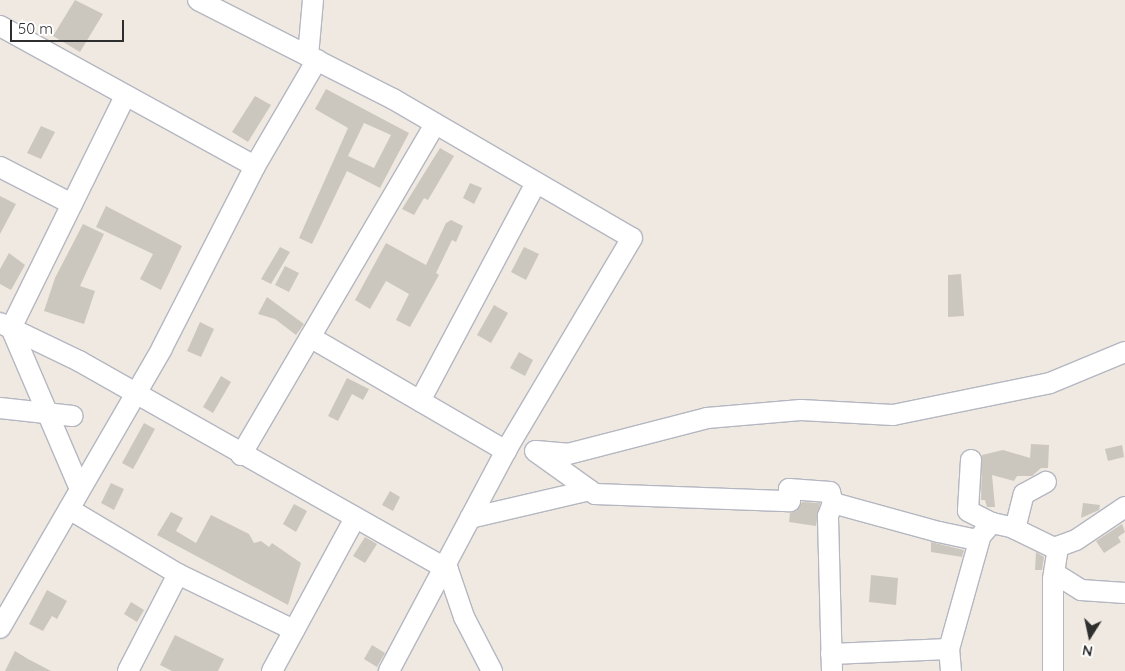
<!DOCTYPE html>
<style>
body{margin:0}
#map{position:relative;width:1125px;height:671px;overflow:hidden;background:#efe9e1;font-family:Quicksand,sans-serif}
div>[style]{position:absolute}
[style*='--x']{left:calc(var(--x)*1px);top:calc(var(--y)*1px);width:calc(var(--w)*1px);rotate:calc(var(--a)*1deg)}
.building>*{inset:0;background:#cbc7bf}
.roads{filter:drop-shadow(1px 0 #b4b7c1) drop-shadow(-1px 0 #b4b7c1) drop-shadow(0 1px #b4b7c1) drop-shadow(0 -1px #b4b7c1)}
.minor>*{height:20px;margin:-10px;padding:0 10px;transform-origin:10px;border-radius:10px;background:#fff}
span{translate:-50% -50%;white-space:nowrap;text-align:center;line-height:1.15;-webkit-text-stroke:5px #fff;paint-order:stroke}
.north{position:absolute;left:1065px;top:611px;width:50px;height:50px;-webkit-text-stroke:4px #fff;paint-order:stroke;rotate:190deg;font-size:14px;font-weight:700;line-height:20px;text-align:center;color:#2e2e2e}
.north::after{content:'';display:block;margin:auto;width:18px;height:22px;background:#2e2e2e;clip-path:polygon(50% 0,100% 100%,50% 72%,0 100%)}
.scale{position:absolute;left:10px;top:20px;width:114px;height:22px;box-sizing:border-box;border:2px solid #2e2e2e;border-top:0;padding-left:6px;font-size:15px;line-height:18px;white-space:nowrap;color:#2e2e2e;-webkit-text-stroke:4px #fff;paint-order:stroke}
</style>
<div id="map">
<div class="building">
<div style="clip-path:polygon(75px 0,103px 14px,80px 52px,53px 36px)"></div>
<div style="clip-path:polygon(evenodd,326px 89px,409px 133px,380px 188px,347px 171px,312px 244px,299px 238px,348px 128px,315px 109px,326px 89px,364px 123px,391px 135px,374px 168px,348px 156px,364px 123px)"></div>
<div style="clip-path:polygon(255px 96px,271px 105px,248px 142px,232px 132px)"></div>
<div style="clip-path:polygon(41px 126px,55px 132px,41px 159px,27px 153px)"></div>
<div style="clip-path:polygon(440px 148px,454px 156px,428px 200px,424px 198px,414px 215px,402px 209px)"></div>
<div style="clip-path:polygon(470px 183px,482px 188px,474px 204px,463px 198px)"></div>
<div style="clip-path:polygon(0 196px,16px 204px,0 234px)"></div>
<div style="clip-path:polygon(106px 206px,182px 246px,161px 290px,140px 279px,153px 254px,96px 227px)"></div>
<div style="clip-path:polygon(451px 220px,463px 226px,456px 242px,452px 240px,436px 273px,439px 275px,410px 327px,396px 320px,409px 294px,386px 281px,370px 309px,355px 300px,386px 243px,426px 265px,446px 223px)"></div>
<div style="clip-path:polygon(83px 224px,104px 234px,80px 286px,95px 291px,84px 324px,44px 311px,55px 278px)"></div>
<div style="clip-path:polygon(280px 247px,290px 252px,271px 284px,261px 279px)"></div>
<div style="clip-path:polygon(524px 247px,539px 254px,526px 280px,511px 272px)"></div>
<div style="clip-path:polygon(9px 253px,25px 265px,11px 290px,0 284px,0 269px)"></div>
<div style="clip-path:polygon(285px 266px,299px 273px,289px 292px,275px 285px)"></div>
<div style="clip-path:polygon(961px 274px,964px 316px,948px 317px,948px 275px)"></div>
<div style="clip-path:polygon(267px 297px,304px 324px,296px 335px,275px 319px,258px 314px)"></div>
<div style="clip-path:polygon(494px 305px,508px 313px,491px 343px,477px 335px)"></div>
<div style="clip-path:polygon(200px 322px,214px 329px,201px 357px,187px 351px)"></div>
<div style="clip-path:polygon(519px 352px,533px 360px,525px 376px,510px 368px)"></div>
<div style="clip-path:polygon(221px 376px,231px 382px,213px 413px,203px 407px)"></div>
<div style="clip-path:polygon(347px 378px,369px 389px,363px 400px,352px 394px,338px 421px,328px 416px)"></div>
<div style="clip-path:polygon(144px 423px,155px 429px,133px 469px,122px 463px)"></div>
<div style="clip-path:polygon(1031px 444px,1049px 445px,1048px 468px,1041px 468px,1032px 476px,1017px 476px,1014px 481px,992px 475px,995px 507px,987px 507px,985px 500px,981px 500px,982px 455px,1003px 450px,1030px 458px)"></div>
<div style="clip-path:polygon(1122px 445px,1124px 457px,1108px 461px,1105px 449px)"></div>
<div style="clip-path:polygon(111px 483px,124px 489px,114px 510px,101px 503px)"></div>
<div style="clip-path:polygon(390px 491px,400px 497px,393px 511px,382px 505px)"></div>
<div style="clip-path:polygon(802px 502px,820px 503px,816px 526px,789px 522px,790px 513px,796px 511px)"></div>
<div style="clip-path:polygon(1083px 503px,1100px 505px,1099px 510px,1081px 518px)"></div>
<div style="clip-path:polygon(294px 504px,307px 511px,296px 532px,283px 524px)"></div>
<div style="clip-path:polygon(171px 512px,183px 518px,176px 531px,196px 543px,211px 515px,249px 534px,254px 543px,261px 541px,269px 547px,272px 543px,301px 563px,288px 605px,157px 535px)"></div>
<div style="clip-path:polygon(1122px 524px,1125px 532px,1118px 537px,1121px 542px,1104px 553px,1096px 541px)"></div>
<div style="clip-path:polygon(365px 537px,377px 544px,365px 563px,353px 556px)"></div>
<div style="clip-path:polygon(931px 542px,964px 550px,962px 557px,931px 552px)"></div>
<div style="clip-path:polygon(1036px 552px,1044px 557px,1042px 570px,1035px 570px)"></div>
<div style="clip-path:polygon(871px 575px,898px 578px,896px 605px,869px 602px)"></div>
<div style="clip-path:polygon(47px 590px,67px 601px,57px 619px,52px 616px,43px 631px,29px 624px)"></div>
<div style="clip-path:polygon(131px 602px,144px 610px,137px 622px,124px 614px)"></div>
<div style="clip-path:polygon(175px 635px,224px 659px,218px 671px,172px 671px,160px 665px)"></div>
<div style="clip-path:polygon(372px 645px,385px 653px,377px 667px,364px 659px)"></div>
<div style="clip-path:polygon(15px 651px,28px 659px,51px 671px,5px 671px)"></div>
</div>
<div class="roads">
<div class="minor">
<div style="--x:198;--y:0;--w:219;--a:26.9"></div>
<div style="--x:393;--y:99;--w:276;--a:30.2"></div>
<div style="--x:632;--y:238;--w:243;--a:120.7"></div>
<div style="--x:508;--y:447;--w:254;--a:118"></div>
<div style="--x:0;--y:26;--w:291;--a:28.8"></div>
<div style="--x:308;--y:56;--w:56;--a:-84.9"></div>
<div style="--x:0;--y:167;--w:81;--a:27.2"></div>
<div style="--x:0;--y:323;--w:88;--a:25.7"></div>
<div style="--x:79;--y:361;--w:424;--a:29.5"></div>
<div style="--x:448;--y:570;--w:50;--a:71.2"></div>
<div style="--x:464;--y:617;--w:61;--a:62.6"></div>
<div style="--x:310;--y:337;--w:227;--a:30.2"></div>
<div style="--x:420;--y:401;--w:247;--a:-62"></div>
<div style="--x:0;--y:408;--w:73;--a:6.3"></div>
<div style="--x:535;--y:451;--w:74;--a:35.6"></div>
<div style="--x:595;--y:494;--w:195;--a:2.1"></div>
<div style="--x:790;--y:501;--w:12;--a:-95"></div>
<div style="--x:789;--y:489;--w:41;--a:4.2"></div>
<div style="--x:830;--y:492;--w:11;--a:75"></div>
<div style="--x:833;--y:503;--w:110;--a:15.3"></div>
<div style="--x:939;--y:532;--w:39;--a:12"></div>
<div style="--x:977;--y:540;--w:23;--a:-49"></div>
<div style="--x:992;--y:523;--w:19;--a:12"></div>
<div style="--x:1011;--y:527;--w:48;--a:26"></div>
<div style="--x:1054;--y:548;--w:23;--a:-20"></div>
<div style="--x:1076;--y:540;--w:59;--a:-34"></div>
<div style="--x:536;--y:451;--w:32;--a:5"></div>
<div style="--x:568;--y:454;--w:144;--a:-14.5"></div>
<div style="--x:707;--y:418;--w:94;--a:-4.9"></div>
<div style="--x:801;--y:410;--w:92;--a:3.1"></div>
<div style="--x:893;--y:415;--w:160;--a:-11.5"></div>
<div style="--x:1050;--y:383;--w:81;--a:-22.5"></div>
<div style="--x:241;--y:455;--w:384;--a:-59.6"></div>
<div style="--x:971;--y:460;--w:51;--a:93.4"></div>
<div style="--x:968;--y:511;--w:27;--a:27"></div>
<div style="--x:80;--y:489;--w:175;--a:-113.2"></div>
<div style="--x:11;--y:328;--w:258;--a:-63.8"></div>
<div style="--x:69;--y:509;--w:127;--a:30.8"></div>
<div style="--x:178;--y:574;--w:109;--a:117.3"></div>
<div style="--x:470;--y:518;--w:123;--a:-13.1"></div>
<div style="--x:1015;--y:529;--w:36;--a:-76"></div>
<div style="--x:1024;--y:494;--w:25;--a:-29"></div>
<div style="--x:1054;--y:573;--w:32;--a:32"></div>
<div style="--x:1081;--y:590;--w:44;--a:3.9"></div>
<div style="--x:178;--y:574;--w:129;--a:25.8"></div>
<div style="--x:0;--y:628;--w:323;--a:-59.9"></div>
<div style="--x:162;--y:348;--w:204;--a:-62.9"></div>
<div style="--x:255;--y:166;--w:123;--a:-59.7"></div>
<div style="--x:831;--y:654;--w:118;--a:-2.4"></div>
<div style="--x:272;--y:671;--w:174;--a:-61.5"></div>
<div style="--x:832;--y:671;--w:155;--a:-91.5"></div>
<div style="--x:828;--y:516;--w:14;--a:-69"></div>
<div style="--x:951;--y:671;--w:22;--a:-95"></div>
<div style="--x:949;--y:649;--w:115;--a:-74.4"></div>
<div style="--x:1053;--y:671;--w:92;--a:-90"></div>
<div style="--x:1053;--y:579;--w:32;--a:-81"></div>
</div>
</div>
<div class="north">N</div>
<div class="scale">50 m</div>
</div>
